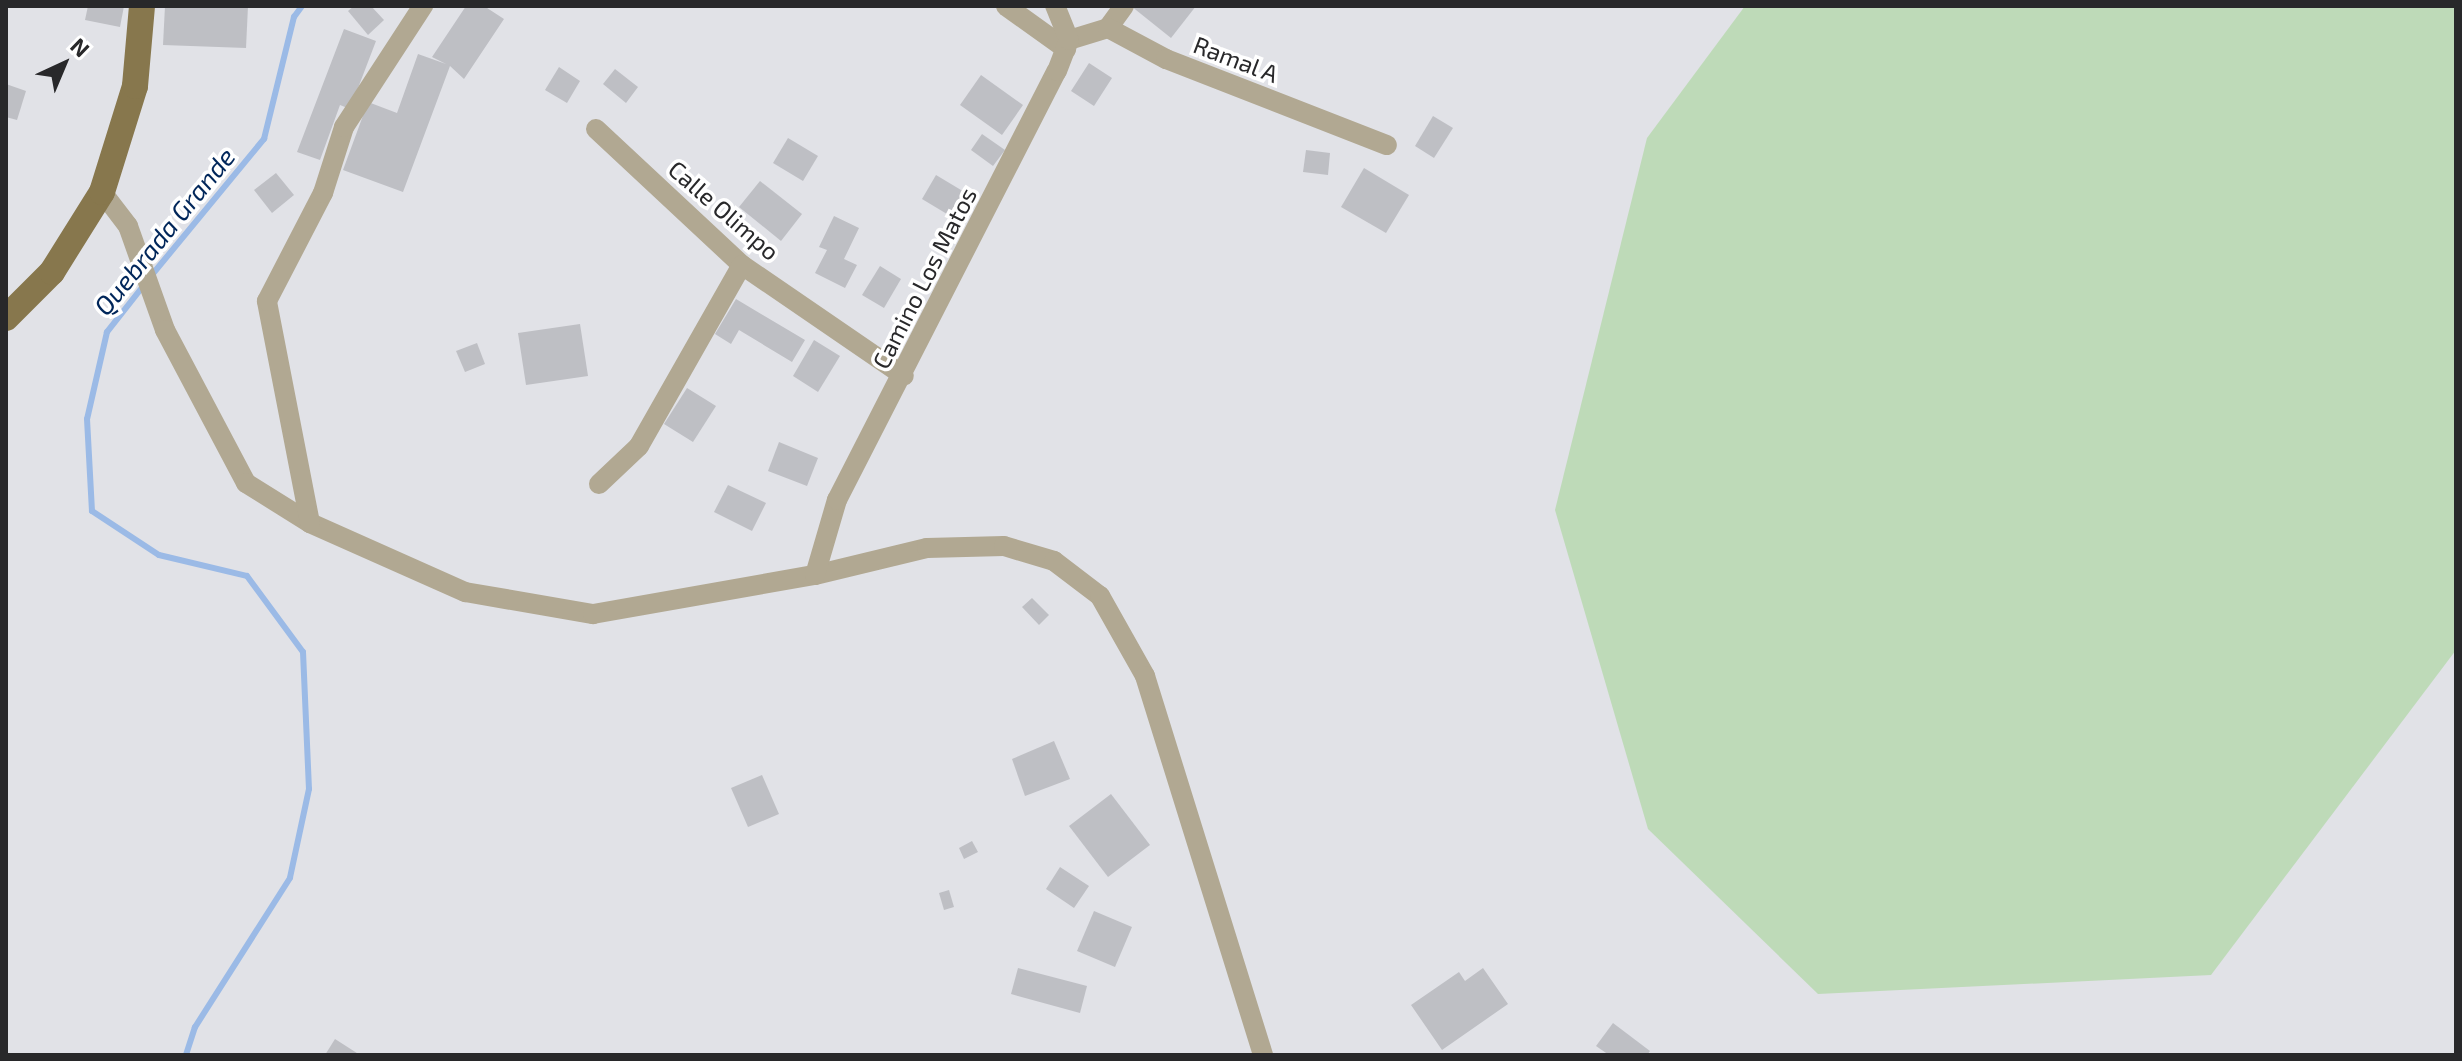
<!DOCTYPE html>
<style>
body{margin:0}
#map{position:relative;width:2462px;height:1061px;overflow:hidden;background:#e1e2e7;font-family:"Exo 2",sans-serif}
div>[style]{position:absolute}
[style*='--x']{left:calc(var(--x)*1px);top:calc(var(--y)*1px);width:calc(var(--w)*1px);rotate:calc(var(--a)*1deg)}
.green>*{inset:0;background:#bedab8}
.stream>*{height:6px;margin:-3px;padding:0 3px;transform-origin:3px;border-radius:3px;background:#9bbae6}
.building>*{inset:0;background:#bebfc4}
.minor>*{height:20px;margin:-10px;padding:0 10px;transform-origin:10px;border-radius:10px;background:#b1a892}
.major>*{height:26px;margin:-13px;padding:0 13px;transform-origin:13px;border-radius:13px;background:#87774d}
span{translate:-50% -50%;white-space:nowrap;text-align:center;line-height:1.15;-webkit-text-stroke:7px #fff;paint-order:stroke}
.street-label{font-size:24px;color:#28282a}
.water-label{font-size:26px;color:#00265a;font-style:italic}
.frame{position:absolute;inset:0;border:8px solid #28282a;pointer-events:none}
.north{position:absolute;left:24px;top:24px;width:80px;height:80px;-webkit-text-stroke:6px #fff;paint-order:stroke;rotate:44deg;font-size:22px;font-weight:700;line-height:32px;text-align:center;color:#28282a}
.north::after{content:'';display:block;margin:auto;width:28px;height:36px;background:#28282a;clip-path:polygon(50% 0,100% 100%,50% 72%,0 100%)}
</style>
<div id="map">
<div class="green">
<div style="clip-path:polygon(1745px 6px,2456px 6px,2456px 650px,2211px 975px,1818px 994px,1648px 829px,1555px 510px,1647px 138px)"></div>
</div>
<div class="stream">
<div style="--x:151;--y:276;--w:178;--a:-50.5"></div>
<div style="--x:264;--y:139;--w:126;--a:-76.2"></div>
<div style="--x:294;--y:17;--w:14;--a:-54"></div>
<div style="--x:144;--y:285;--w:60;--a:128.2"></div>
<div style="--x:107;--y:332;--w:89;--a:102.9"></div>
<div style="--x:87;--y:419;--w:92;--a:86.9"></div>
<div style="--x:92;--y:511;--w:80;--a:33.3"></div>
<div style="--x:159;--y:555;--w:90;--a:13.4"></div>
<div style="--x:247;--y:576;--w:94;--a:53.6"></div>
<div style="--x:303;--y:652;--w:137;--a:87.5"></div>
<div style="--x:309;--y:789;--w:91;--a:102.1"></div>
<div style="--x:290;--y:878;--w:177;--a:122.5"></div>
<div style="--x:195;--y:1027;--w:29;--a:108"></div>
</div>
<div class="building">
<div style="clip-path:polygon(88px 6px,124px 6px,120px 27px,85px 20px)"></div>
<div style="clip-path:polygon(165px 6px,248px 6px,246px 48px,163px 45px)"></div>
<div style="clip-path:polygon(354px 6px,371px 6px,384px 20px,368px 35px,348px 11px)"></div>
<div style="clip-path:polygon(466px 6px,484px 6px,504px 19px,464px 79px,450px 66px,403px 192px,343px 170px,368px 102px,397px 113px,418px 54px,446px 64px,432px 57px)"></div>
<div style="clip-path:polygon(1131px 6px,1196px 6px,1171px 38px)"></div>
<div style="clip-path:polygon(344px 29px,376px 41px,350px 109px,340px 105px,320px 160px,297px 152px)"></div>
<div style="clip-path:polygon(1089px 63px,1112px 78px,1094px 106px,1071px 91px)"></div>
<div style="clip-path:polygon(559px 67px,580px 81px,567px 103px,545px 90px)"></div>
<div style="clip-path:polygon(615px 69px,638px 87px,626px 103px,603px 84px)"></div>
<div style="clip-path:polygon(981px 75px,1023px 105px,1002px 135px,960px 105px)"></div>
<div style="clip-path:polygon(6px 84px,26px 91px,17px 120px,6px 117px)"></div>
<div style="clip-path:polygon(1433px 116px,1453px 128px,1434px 158px,1415px 146px)"></div>
<div style="clip-path:polygon(982px 134px,1005px 150px,993px 166px,971px 150px)"></div>
<div style="clip-path:polygon(788px 138px,818px 156px,803px 181px,773px 163px)"></div>
<div style="clip-path:polygon(1306px 150px,1330px 153px,1328px 175px,1303px 172px)"></div>
<div style="clip-path:polygon(1364px 168px,1409px 195px,1386px 233px,1341px 207px)"></div>
<div style="clip-path:polygon(276px 173px,294px 195px,272px 213px,254px 190px)"></div>
<div style="clip-path:polygon(936px 175px,976px 199px,962px 223px,922px 199px)"></div>
<div style="clip-path:polygon(760px 181px,802px 214px,781px 241px,739px 207px)"></div>
<div style="clip-path:polygon(834px 216px,859px 228px,844px 259px,857px 265px,845px 288px,815px 273px,827px 250px,819px 247px)"></div>
<div style="clip-path:polygon(880px 266px,901px 279px,884px 308px,862px 295px)"></div>
<div style="clip-path:polygon(736px 299px,805px 340px,792px 362px,739px 330px,731px 344px,715px 334px)"></div>
<div style="clip-path:polygon(580px 324px,588px 376px,526px 385px,518px 333px)"></div>
<div style="clip-path:polygon(814px 340px,840px 356px,818px 392px,793px 376px)"></div>
<div style="clip-path:polygon(477px 343px,485px 364px,465px 372px,456px 351px)"></div>
<div style="clip-path:polygon(687px 388px,716px 406px,693px 442px,664px 424px)"></div>
<div style="clip-path:polygon(779px 442px,818px 458px,807px 486px,768px 471px)"></div>
<div style="clip-path:polygon(728px 485px,766px 503px,752px 531px,714px 512px)"></div>
<div style="clip-path:polygon(1032px 598px,1049px 615px,1039px 625px,1022px 607px)"></div>
<div style="clip-path:polygon(1054px 741px,1070px 779px,1025px 796px,1012px 759px)"></div>
<div style="clip-path:polygon(762px 775px,779px 814px,748px 827px,731px 788px)"></div>
<div style="clip-path:polygon(1111px 794px,1150px 845px,1108px 877px,1069px 826px)"></div>
<div style="clip-path:polygon(972px 841px,978px 852px,964px 859px,959px 848px)"></div>
<div style="clip-path:polygon(1060px 867px,1089px 886px,1074px 908px,1046px 889px)"></div>
<div style="clip-path:polygon(949px 890px,954px 907px,944px 910px,939px 893px)"></div>
<div style="clip-path:polygon(1094px 911px,1132px 927px,1115px 967px,1077px 951px)"></div>
<div style="clip-path:polygon(1018px 968px,1087px 986px,1080px 1013px,1011px 994px)"></div>
<div style="clip-path:polygon(1483px 968px,1508px 1004px,1442px 1050px,1411px 1005px,1459px 972px,1465px 981px)"></div>
<div style="clip-path:polygon(1613px 1023px,1650px 1051px,1647px 1055px,1609px 1055px,1596px 1046px)"></div>
<div style="clip-path:polygon(335px 1039px,360px 1055px,325px 1055px)"></div>
</div>
<div class="minor">
<div style="--x:1006;--y:6;--w:74;--a:35.6"></div>
<div style="--x:1108;--y:28;--w:27;--a:-54"></div>
<div style="--x:1069;--y:40;--w:41;--a:-17.1"></div>
<div style="--x:1108;--y:28;--w:66;--a:28.1"></div>
<div style="--x:1166;--y:59;--w:237;--a:21.3"></div>
<div style="--x:596;--y:129;--w:200;--a:43"></div>
<div style="--x:742;--y:265;--w:196;--a:34.4"></div>
<div style="--x:102;--y:192;--w:43;--a:52.6"></div>
<div style="--x:128;--y:226;--w:110;--a:70.4"></div>
<div style="--x:165;--y:330;--w:173;--a:62.1"></div>
<div style="--x:246;--y:483;--w:75;--a:32"></div>
<div style="--x:310;--y:523;--w:170;--a:24"></div>
<div style="--x:465;--y:592;--w:130;--a:9.8"></div>
<div style="--x:593;--y:614;--w:225;--a:-10"></div>
<div style="--x:815;--y:575;--w:115;--a:-13.6"></div>
<div style="--x:927;--y:548;--w:77;--a:-1.5"></div>
<div style="--x:1004;--y:546;--w:52;--a:16.7"></div>
<div style="--x:1054;--y:561;--w:58;--a:37.3"></div>
<div style="--x:1100;--y:596;--w:92;--a:60.6"></div>
<div style="--x:1145;--y:676;--w:397;--a:72.7"></div>
<div style="--x:599;--y:484;--w:55;--a:-43.5"></div>
<div style="--x:639;--y:446;--w:208;--a:-60.4"></div>
<div style="--x:310;--y:523;--w:226;--a:-101"></div>
<div style="--x:267;--y:301;--w:122;--a:-62.6"></div>
<div style="--x:323;--y:193;--w:69;--a:-72.3"></div>
<div style="--x:344;--y:127;--w:145;--a:-56.9"></div>
<div style="--x:815;--y:575;--w:78;--a:-73.7"></div>
<div style="--x:837;--y:500;--w:482;--a:-62.9"></div>
<div style="--x:1057;--y:71;--w:33;--a:-69"></div>
<div style="--x:1069;--y:40;--w:37;--a:-112"></div>
</div>
<div class="major">
<div style="--x:6;--y:318;--w:65;--a:-45"></div>
<div style="--x:52;--y:272;--w:94;--a:-58"></div>
<div style="--x:102;--y:192;--w:111;--a:-72.7"></div>
<div style="--x:135;--y:86;--w:80;--a:-85"></div>
</div>
<div class="street-label">
<span style="left:1236px;top:59px;rotate:21deg">Ramal A</span>
<span style="left:724px;top:210px;rotate:41deg">Calle Olimpo</span>
<span style="left:924px;top:278px;rotate:-63deg">Camino Los Matos</span>
</div>
<div class="water-label">
<span style="left:164px;top:231px;rotate:-51deg">Quebrada Grande</span>
</div>
<div class="frame"></div>
<div class="north">N</div>
</div>
